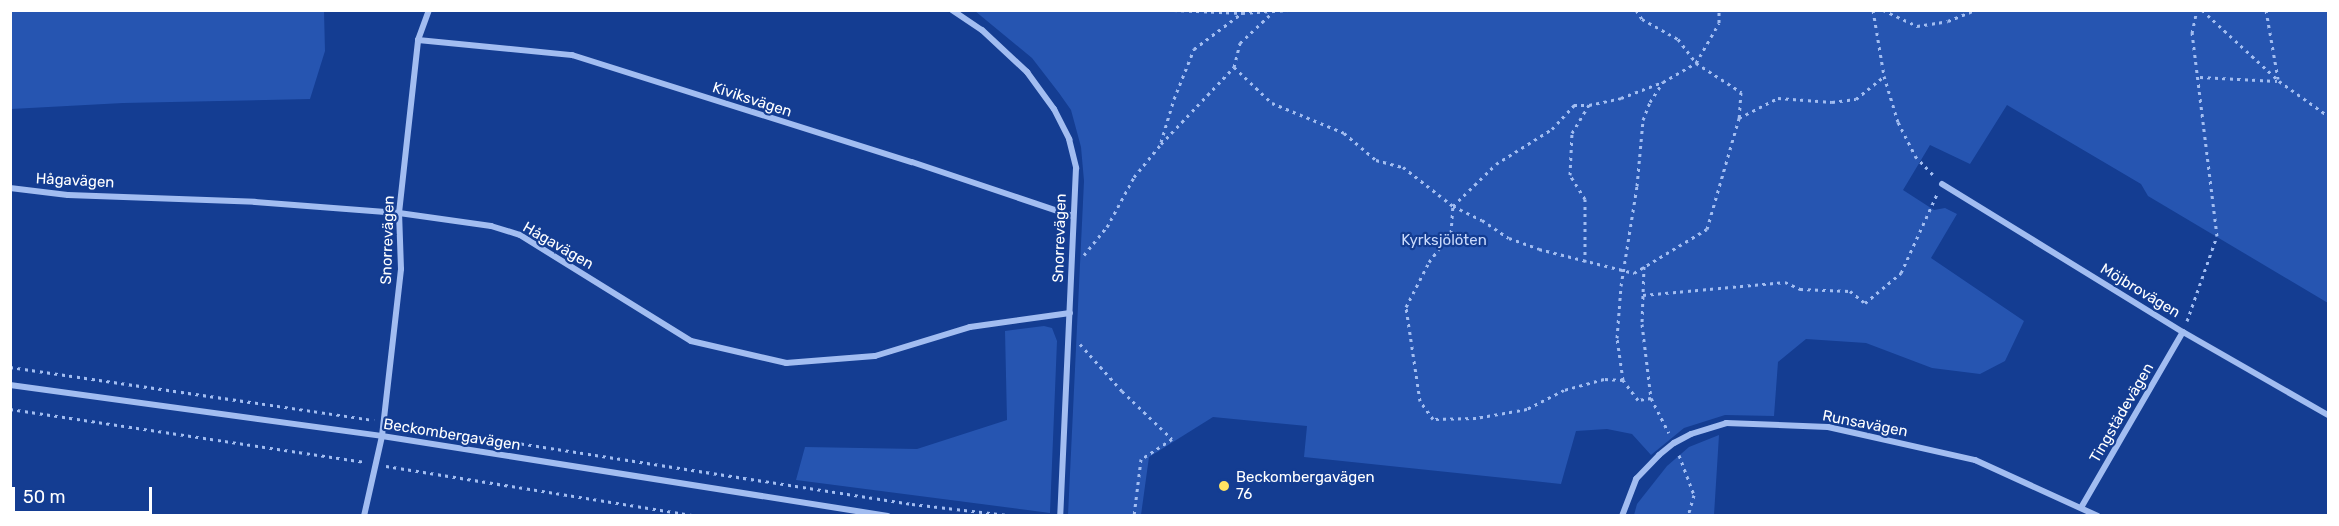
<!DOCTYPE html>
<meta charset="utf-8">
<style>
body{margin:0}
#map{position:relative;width:2339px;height:526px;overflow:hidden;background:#143d92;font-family:Rubik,sans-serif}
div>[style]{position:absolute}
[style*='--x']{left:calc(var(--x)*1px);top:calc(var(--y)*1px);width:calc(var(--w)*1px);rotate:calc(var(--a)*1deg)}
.green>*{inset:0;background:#2655b1}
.path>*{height:3px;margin-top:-1.5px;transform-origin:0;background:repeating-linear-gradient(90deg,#a2bdf1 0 3px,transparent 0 7.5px)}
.minor>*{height:6px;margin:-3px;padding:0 3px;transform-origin:3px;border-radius:3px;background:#a2bdf1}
.dots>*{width:16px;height:16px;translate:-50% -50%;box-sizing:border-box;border:3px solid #143d92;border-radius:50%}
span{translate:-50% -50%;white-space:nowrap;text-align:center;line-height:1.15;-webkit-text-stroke:4.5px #143d92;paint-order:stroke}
.street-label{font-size:15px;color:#fff}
.park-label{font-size:15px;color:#c9dafc}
.poi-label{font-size:15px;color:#fff}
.left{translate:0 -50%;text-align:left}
.frame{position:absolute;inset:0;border:12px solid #fff;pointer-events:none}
.scale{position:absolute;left:12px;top:487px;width:140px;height:27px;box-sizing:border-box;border:3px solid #fff;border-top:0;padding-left:8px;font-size:18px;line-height:21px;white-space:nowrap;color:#fff;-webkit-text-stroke:4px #143d92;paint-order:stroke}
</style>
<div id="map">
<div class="green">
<div style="clip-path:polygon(11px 10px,324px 11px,325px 51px,310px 99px,123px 103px,11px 109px)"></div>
<div style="clip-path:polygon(975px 11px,2328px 11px,2328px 303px,2148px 196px,2141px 184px,2007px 105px,1970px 164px,1930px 145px,1903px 190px,1934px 210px,1945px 208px,1957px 214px,1931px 258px,2024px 321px,2005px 361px,1980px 374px,1932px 368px,1866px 343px,1806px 339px,1778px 362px,1774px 416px,1725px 415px,1684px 428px,1651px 455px,1632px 434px,1607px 429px,1576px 431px,1561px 484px,1304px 457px,1307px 426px,1213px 417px,1149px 457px,1141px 515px,1068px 515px,1084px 181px,1081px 147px,1071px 110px,1059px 93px,1032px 58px)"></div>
<div style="clip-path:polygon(1044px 326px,1052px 328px,1057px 341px,1050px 513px,796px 480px,805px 447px,917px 449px,1007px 420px,1005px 331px)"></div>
<div style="clip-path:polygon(1719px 435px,1714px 515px,1634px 515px,1637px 504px,1667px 466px,1689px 447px)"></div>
</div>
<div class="path">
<div style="--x:1174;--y:10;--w:68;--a:2.5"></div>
<div style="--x:1242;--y:13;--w:46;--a:-3.7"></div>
<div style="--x:1636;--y:10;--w:11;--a:56"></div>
<div style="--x:1642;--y:19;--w:41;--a:29.1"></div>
<div style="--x:1678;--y:39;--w:30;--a:53"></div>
<div style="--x:1696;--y:63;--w:54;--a:32.8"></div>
<div style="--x:1741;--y:92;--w:26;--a:94"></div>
<div style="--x:1873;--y:10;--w:67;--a:80.5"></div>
<div style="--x:1884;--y:76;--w:48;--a:73.1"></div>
<div style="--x:1898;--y:122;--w:38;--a:63"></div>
<div style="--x:1915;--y:156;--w:29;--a:46"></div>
<div style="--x:1883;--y:10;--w:38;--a:25"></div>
<div style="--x:1917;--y:26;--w:31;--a:-9"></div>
<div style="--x:1948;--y:21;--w:29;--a:-22"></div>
<div style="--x:2202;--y:10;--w:105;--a:42.7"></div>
<div style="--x:2279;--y:81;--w:60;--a:35.5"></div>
<div style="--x:2266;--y:10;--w:70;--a:80.1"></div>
<div style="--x:1234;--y:67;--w:52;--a:43.5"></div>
<div style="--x:1272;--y:103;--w:78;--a:22.6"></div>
<div style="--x:1344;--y:133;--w:42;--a:40.2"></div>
<div style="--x:1376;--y:160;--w:28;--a:15"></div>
<div style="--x:1403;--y:167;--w:63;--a:38"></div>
<div style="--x:1453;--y:206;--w:32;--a:26"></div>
<div style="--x:1482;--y:220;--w:32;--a:34"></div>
<div style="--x:1509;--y:238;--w:32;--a:20"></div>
<div style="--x:1539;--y:249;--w:98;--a:14.2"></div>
<div style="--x:1634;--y:273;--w:85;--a:-31.1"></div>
<div style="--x:1707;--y:229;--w:116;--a:-73.9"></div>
<div style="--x:1739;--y:118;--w:44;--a:-27.1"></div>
<div style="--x:1778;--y:98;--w:54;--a:4.2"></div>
<div style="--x:1832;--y:102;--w:24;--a:-7"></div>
<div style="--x:1856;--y:99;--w:36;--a:-39"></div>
<div style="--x:2200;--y:77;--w:77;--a:3"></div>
<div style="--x:1161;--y:142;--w:45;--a:-73.2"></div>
<div style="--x:1174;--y:99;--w:54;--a:-68.2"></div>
<div style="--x:1194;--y:49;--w:60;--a:-36.9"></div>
<div style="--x:1084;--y:255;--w:36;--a:-51"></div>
<div style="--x:1107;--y:227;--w:57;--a:-61.6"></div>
<div style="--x:1134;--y:177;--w:43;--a:-50.7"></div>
<div style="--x:1161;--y:144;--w:106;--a:-46.5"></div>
<div style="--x:1234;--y:67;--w:25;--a:-76"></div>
<div style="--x:1240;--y:43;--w:44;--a:-43.2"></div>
<div style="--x:1585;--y:262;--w:63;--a:-90"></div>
<div style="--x:1585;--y:199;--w:28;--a:-122"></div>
<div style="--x:1570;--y:175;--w:42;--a:-87.3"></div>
<div style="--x:1572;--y:133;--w:33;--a:-59"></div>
<div style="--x:1644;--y:266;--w:58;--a:92"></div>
<div style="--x:1642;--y:324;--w:75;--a:83.1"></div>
<div style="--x:1651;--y:398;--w:39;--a:63"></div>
<div style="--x:1643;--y:295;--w:143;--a:-5.2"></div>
<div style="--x:1785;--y:282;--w:17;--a:25"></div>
<div style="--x:1800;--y:289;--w:50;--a:2.3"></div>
<div style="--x:1850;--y:291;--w:19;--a:39"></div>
<div style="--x:1865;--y:303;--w:47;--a:-39.8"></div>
<div style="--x:1901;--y:273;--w:87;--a:-65.5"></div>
<div style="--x:2187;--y:321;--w:90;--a:-70.6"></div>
<div style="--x:2217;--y:236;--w:205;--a:-97"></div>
<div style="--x:2192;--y:33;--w:24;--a:-78"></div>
<div style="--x:1080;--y:344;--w:63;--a:48.2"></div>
<div style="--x:1122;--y:391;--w:69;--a:43.8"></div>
<div style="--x:1172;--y:439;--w:37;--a:147"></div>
<div style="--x:1141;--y:459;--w:57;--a:97"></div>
<div style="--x:10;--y:367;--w:368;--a:8.3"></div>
<div style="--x:1623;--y:380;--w:19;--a:-177"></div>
<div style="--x:1604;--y:379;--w:41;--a:164.6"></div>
<div style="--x:1564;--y:390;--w:42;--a:152.8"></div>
<div style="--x:1527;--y:409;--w:52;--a:170"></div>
<div style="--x:1476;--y:418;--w:43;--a:178.7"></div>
<div style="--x:1433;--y:419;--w:22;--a:-126"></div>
<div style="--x:1420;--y:401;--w:95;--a:-98.5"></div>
<div style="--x:1406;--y:307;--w:51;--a:-62.9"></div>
<div style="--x:1429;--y:262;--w:36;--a:-53"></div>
<div style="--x:1451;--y:233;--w:27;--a:-86"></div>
<div style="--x:1453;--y:206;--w:60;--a:-44.3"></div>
<div style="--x:1496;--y:164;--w:66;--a:-32"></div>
<div style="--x:1552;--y:129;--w:33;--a:-47"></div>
<div style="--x:1574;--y:105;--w:15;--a:0"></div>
<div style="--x:1589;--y:105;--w:33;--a:-12"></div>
<div style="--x:1621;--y:98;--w:45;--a:-20.9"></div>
<div style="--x:1651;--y:398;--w:13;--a:171"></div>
<div style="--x:1638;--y:400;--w:25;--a:-127"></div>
<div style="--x:1623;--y:380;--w:42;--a:-98.1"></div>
<div style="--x:1617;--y:338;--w:52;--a:-85.6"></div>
<div style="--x:1621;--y:286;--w:101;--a:-80.9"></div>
<div style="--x:1637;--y:186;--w:66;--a:-84.8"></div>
<div style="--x:1643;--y:120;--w:19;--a:-69"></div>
<div style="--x:1650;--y:102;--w:24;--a:-57"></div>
<div style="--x:1663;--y:82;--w:38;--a:-30"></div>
<div style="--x:1696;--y:63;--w:46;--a:-60.1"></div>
<div style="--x:1719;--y:23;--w:13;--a:-90"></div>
<div style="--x:10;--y:409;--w:359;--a:8.5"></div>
<div style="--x:395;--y:424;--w:523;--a:8.8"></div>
<div style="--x:912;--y:504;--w:105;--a:6.6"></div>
<div style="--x:1679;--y:455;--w:43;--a:69.4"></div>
<div style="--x:1694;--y:495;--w:22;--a:106"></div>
<div style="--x:386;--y:466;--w:316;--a:9.1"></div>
</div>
<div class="minor">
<div style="--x:952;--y:10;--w:36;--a:34"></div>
<div style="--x:982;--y:30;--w:62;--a:43"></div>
<div style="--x:1027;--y:72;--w:46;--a:53.9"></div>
<div style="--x:1054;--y:109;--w:34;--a:63"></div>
<div style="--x:1069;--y:139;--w:30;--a:76"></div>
<div style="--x:1076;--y:168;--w:348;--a:92.6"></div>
<div style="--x:418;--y:40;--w:155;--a:5.6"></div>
<div style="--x:572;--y:55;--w:356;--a:17.5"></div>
<div style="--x:912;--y:162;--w:169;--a:18.6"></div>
<div style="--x:1942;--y:184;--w:283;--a:31.6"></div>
<div style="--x:2183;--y:332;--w:167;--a:29.8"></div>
<div style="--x:10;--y:188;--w:58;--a:6.9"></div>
<div style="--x:68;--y:195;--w:187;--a:2.1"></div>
<div style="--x:255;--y:202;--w:144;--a:4.4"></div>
<div style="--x:399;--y:213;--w:93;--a:8"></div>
<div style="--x:491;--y:226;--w:30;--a:17"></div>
<div style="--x:520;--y:235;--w:201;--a:31.8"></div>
<div style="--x:691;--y:341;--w:98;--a:13"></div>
<div style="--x:786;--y:363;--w:89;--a:-4.5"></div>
<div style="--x:875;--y:356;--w:99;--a:-17"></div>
<div style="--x:970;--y:327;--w:101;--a:-8"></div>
<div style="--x:10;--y:385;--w:375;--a:7.8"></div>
<div style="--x:382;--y:436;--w:512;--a:8.98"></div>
<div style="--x:2082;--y:506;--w:201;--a:-59.9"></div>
<div style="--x:364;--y:516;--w:82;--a:-77.3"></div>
<div style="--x:382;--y:436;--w:168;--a:-83.5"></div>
<div style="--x:401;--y:269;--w:56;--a:-92"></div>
<div style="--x:399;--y:213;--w:174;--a:-83.7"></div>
<div style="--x:418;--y:40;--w:32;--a:-70"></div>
<div style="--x:1622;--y:516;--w:40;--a:-69"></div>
<div style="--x:1636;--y:479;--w:33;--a:-46"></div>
<div style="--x:1659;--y:455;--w:19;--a:-39"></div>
<div style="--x:1674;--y:443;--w:19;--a:-28"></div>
<div style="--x:1691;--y:434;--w:37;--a:-17"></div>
<div style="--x:1726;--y:423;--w:102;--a:2.2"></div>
<div style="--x:1828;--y:427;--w:151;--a:12.7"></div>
<div style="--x:1975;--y:460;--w:135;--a:24.5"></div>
</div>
<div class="dots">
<div style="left:1224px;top:486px;background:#ffe362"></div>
</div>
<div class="street-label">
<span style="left:752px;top:100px;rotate:18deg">Kiviksvägen</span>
<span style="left:75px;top:181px;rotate:3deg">Hågavägen</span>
<span style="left:1060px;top:238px;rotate:-88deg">Snorrevägen</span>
<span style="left:388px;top:240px;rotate:-88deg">Snorrevägen</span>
<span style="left:558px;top:246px;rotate:30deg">Hågavägen</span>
<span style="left:2140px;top:291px;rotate:31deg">Möjbrovägen</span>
<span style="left:2122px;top:413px;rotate:-60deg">Tingstädevägen</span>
<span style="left:1865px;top:424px;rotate:11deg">Runsavägen</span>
<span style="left:452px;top:435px;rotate:9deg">Beckombergavägen</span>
</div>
<div class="park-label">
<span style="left:1444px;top:241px">Kyrksjölöten</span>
</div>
<div class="poi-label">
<span class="left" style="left:1236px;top:486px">Beckombergavägen<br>76</span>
</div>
<div class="frame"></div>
<div class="scale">50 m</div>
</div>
